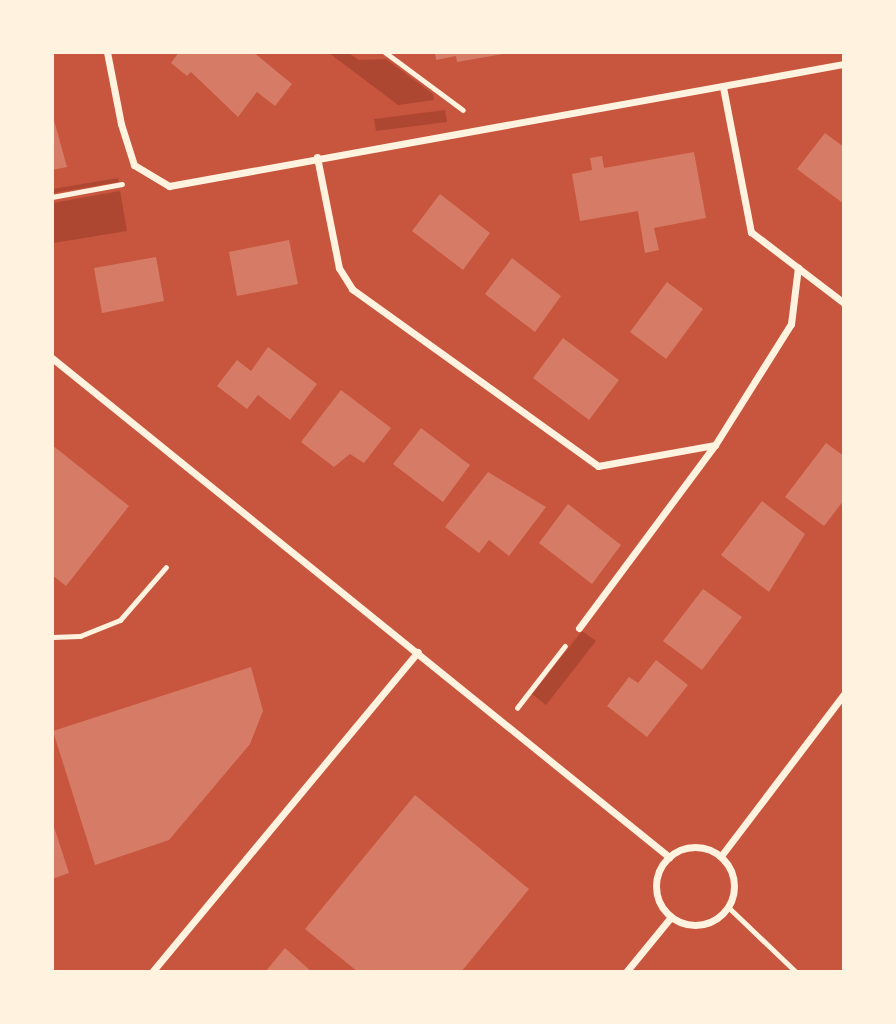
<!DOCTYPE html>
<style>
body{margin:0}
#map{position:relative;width:896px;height:1024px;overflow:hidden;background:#c8553d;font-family:"Titillium Web",sans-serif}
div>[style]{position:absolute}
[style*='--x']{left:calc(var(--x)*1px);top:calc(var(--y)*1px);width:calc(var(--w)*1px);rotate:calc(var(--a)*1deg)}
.green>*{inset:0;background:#ae4732}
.building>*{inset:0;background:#d67c66}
.path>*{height:4.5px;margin:-2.25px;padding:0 2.25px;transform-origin:2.25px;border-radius:2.25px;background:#fff3e0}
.service>*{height:5px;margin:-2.5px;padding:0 2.5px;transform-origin:2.5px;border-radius:2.5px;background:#fff3e0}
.minor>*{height:7px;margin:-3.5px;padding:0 3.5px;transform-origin:3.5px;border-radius:3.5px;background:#fff3e0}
.minor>.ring{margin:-3.5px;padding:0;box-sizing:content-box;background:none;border:7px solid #fff3e0;border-radius:50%}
span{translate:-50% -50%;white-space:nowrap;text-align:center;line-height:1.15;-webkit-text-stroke:6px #fff3e0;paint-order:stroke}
.frame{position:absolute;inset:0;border:54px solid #fff3e0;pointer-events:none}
</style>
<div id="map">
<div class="green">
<div style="clip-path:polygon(329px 53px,349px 53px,359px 60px,386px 59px,433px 94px,434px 100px,398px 105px)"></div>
<div style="clip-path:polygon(445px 110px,447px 122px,376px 131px,374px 119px)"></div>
<div style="clip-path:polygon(118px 178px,119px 182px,53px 193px,53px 189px)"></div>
<div style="clip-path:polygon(120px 191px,127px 231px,53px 243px,53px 203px)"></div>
<div style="clip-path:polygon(582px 631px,596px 641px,546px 705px,532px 694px)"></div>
</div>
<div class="building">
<div style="clip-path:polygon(179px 52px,253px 52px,292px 84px,275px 106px,257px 92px,238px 117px,191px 72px,187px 76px,171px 63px)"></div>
<div style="clip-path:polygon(435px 52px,503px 52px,503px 54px,457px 62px,456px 56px,436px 60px)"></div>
<div style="clip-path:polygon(52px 113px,67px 167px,52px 170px)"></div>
<div style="clip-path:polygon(825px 133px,844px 147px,844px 204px,797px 169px)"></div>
<div style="clip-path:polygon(694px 152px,706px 218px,654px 228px,659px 250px,645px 253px,638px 211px,580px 221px,572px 174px,592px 170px,590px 158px,602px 156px,604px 168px)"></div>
<div style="clip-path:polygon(440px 194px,490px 233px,463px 270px,412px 231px)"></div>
<div style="clip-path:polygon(289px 240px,298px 284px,237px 296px,229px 252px)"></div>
<div style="clip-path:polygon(156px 257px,164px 301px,102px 313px,94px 268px)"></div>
<div style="clip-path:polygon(512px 258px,561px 296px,535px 332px,485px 294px)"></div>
<div style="clip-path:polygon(667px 282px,703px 309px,666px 359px,630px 332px)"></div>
<div style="clip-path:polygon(563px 338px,619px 380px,589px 420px,533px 378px)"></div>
<div style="clip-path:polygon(268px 347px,317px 384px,290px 420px,258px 395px,247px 409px,217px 386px,237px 360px,251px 371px)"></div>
<div style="clip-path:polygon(341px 390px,391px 428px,364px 463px,350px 454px,334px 467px,301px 442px)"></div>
<div style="clip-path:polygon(421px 428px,470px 465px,443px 502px,393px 464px)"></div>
<div style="clip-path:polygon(826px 443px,844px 456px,844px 500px,824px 526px,785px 497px)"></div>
<div style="clip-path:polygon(52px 445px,129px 506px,66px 586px,52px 575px)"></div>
<div style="clip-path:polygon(488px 472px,546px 507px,509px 556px,489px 540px,479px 553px,445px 527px)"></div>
<div style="clip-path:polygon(762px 501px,805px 534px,769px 592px,721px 555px)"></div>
<div style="clip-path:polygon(568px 504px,621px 545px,592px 584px,539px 543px)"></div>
<div style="clip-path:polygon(703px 589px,742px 617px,702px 670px,663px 641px)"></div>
<div style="clip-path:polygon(656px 660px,688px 685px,647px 737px,607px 706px,629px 677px,638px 683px)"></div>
<div style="clip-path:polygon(251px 667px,263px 711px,250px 744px,169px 840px,95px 865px,53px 731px)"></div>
<div style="clip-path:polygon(415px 795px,529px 889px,461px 972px,358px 972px,305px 929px)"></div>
<div style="clip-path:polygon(53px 824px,69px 873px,52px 879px,52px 825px)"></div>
<div style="clip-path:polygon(285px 948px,312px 972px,265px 972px)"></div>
</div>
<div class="path">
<div style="--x:385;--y:52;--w:97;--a:36.6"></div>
<div style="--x:52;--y:197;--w:71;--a:-10.5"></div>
<div style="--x:517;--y:708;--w:78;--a:-52.3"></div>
</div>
<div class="service">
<div style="--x:52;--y:637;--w:28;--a:-2"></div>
<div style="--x:80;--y:636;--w:43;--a:-21.8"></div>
<div style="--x:120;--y:620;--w:70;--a:-49"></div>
<div style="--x:728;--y:907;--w:94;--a:43.7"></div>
</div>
<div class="minor">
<div style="--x:107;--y:52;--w:73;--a:79"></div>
<div style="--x:121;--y:124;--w:43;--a:72.4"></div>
<div style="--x:134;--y:165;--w:41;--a:31"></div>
<div style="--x:169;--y:186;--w:686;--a:-10.25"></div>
<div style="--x:723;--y:87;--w:148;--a:79.1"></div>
<div style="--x:751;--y:232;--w:117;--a:37.4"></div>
<div style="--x:317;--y:157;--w:113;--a:78.8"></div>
<div style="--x:339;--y:268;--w:25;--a:58"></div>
<div style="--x:352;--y:289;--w:303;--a:35.7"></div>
<div style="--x:598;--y:466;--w:119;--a:-10.2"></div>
<div style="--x:52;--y:358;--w:794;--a:38.96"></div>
<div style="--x:579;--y:628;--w:228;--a:-53.4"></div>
<div style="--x:715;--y:445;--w:143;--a:-57.9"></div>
<div style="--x:791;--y:324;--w:57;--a:-83"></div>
<div class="ring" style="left:656px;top:847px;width:71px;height:71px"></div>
<div style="--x:721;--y:856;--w:203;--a:-52.8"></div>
<div style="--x:152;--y:972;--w:416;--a:-50.3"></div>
<div style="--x:626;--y:972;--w:71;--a:-50.7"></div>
</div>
<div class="frame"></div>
</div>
